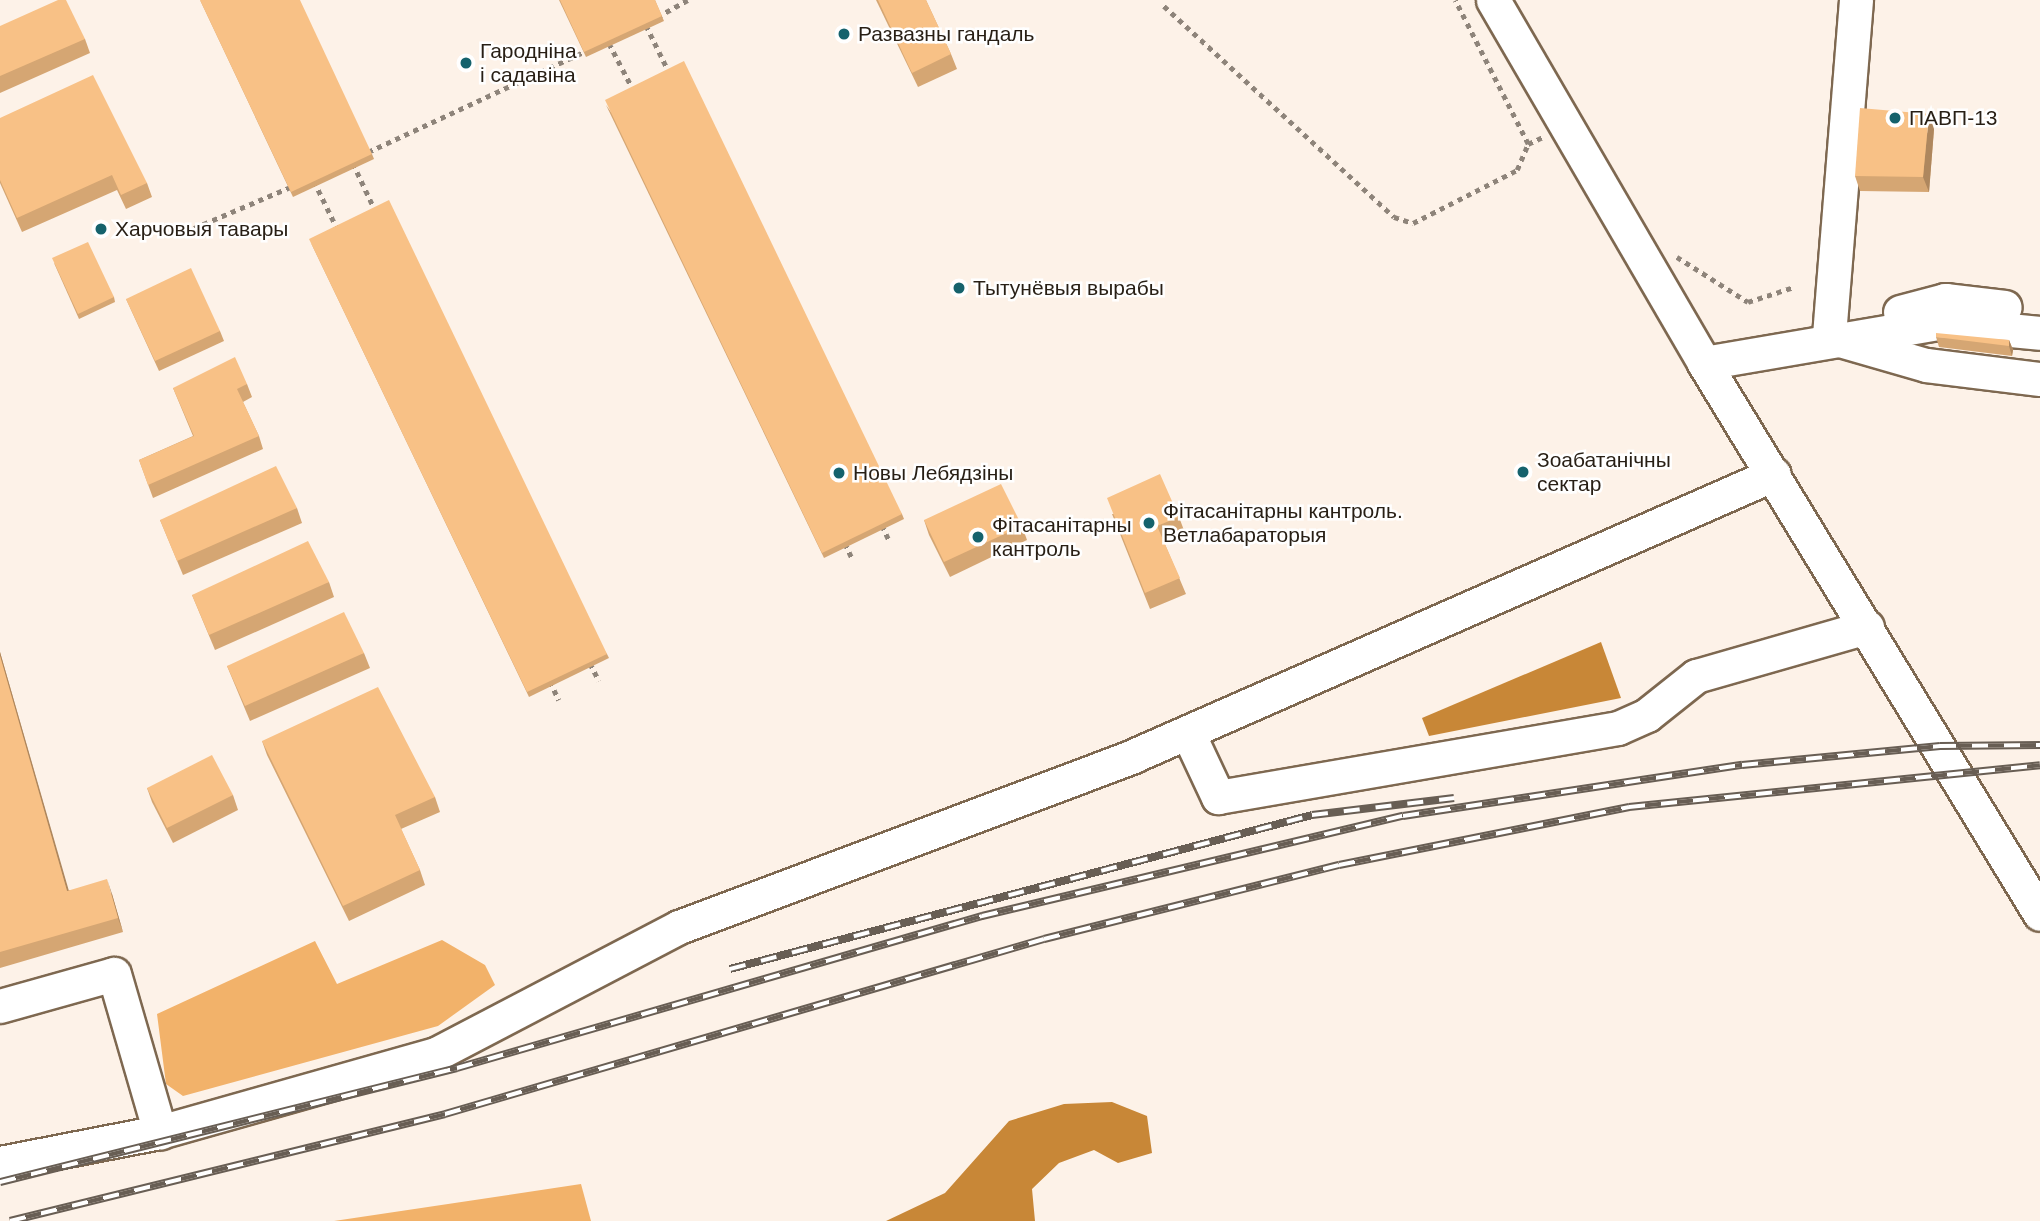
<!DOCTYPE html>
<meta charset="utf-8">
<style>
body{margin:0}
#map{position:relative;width:2040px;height:1221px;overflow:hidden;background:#fdf2e8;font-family:Arial,sans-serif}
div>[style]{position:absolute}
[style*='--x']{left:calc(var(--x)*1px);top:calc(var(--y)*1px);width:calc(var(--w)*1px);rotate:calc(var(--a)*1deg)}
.green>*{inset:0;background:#f2b26a}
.water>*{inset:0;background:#c88737}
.path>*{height:4.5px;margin-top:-2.25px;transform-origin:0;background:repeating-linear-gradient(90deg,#8e847a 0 5px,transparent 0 10px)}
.roads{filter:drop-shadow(2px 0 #7e6850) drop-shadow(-2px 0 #7e6850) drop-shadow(0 2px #7e6850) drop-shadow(0 -2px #7e6850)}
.minor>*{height:33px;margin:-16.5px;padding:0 16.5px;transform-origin:16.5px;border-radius:16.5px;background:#fff}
.rail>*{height:8px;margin-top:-4px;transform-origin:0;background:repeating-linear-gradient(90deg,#fff 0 16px,#685e54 0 32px);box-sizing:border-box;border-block:2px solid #685e54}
.wall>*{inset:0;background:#d5a673}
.shaded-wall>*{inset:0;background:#ae875e}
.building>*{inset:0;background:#f8c186}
.dots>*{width:19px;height:19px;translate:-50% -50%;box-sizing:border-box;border:4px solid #fff;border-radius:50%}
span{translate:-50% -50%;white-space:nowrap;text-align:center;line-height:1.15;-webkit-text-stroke:5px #fff;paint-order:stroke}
.poi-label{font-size:21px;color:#281f15}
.left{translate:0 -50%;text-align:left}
</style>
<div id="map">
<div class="green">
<div style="clip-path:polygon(442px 940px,485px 965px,495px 985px,438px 1026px,183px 1096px,166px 1084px,157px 1014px,315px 941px,337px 984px)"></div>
<div style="clip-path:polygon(581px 1184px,591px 1221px,334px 1221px)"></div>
</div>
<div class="water">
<div style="clip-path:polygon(1601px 642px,1621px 698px,1429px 736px,1422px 718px)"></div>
<div style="clip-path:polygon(1112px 1102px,1147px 1116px,1152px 1153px,1118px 1163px,1094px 1150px,1059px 1163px,1032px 1189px,1035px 1221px,886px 1221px,945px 1193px,1009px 1121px,1064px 1104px)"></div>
</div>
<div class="path">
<div style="--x:1164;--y:6;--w:312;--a:42.5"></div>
<div style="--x:1394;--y:217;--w:20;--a:18"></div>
<div style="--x:1413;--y:223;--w:117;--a:-27"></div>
<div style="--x:1517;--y:170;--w:28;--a:-67"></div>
<div style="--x:1528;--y:144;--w:161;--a:-116.9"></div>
<div style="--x:657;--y:17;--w:35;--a:-29"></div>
<div style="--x:646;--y:25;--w:55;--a:63.9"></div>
<div style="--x:609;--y:43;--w:54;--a:62.5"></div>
<div style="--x:1528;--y:144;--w:17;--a:-25"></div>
<div style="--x:368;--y:152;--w:240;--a:-24.9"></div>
<div style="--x:353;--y:163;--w:54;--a:64.9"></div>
<div style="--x:314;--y:181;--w:55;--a:63.9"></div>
<div style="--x:194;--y:228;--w:108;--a:-23"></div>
<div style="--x:1677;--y:257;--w:84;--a:32.4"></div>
<div style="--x:1748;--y:302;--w:48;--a:-18.1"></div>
<div style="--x:882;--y:525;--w:17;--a:65"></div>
<div style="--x:845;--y:543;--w:17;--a:65"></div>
<div style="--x:590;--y:663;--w:20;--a:63"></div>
<div style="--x:550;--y:681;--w:21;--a:65"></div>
</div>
<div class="roads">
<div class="minor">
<div style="--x:1493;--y:0;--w:420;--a:59.8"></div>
<div style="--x:1704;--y:363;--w:645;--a:58.63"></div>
<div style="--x:1856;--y:0;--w:338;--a:94.6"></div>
<div style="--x:1829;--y:337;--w:101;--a:16.1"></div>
<div style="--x:1926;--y:365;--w:115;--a:7"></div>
<div style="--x:1900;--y:312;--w:47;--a:-14.9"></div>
<div style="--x:1945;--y:300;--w:60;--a:6.7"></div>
<div style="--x:1704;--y:363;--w:236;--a:-9.7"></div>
<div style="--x:1937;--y:323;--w:103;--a:5.5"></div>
<div style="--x:1188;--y:733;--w:71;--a:64.9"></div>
<div style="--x:1218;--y:797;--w:406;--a:-9.8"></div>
<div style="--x:1618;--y:728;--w:32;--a:-24"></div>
<div style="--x:1647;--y:715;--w:63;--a:-38.5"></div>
<div style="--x:1696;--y:676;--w:178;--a:-16"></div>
<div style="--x:0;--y:1006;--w:118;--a:-15.7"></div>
<div style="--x:114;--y:974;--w:165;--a:73.8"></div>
<div style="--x:0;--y:1163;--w:163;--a:-11"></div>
<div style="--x:160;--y:1132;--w:287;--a:-15.8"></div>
<div style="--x:436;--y:1054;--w:274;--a:-27.6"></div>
<div style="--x:679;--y:927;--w:485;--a:-20.6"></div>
<div style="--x:1133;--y:756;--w:700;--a:-23.75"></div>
</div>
</div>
<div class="rail">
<div style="--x:730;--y:969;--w:602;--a:-14.82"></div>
<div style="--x:1312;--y:815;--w:143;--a:-6.8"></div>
<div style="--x:0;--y:1182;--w:471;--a:-14"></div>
<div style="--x:457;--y:1068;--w:547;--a:-16.15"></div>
<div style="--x:982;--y:916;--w:433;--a:-13.4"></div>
<div style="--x:1403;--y:816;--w:343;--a:-8.6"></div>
<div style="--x:1742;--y:765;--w:199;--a:-5.5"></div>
<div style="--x:1940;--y:746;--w:100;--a:-0.6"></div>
<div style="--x:10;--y:1221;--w:448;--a:-13.8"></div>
<div style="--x:445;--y:1114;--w:624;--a:-16.29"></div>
<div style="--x:1044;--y:939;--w:304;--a:-14.1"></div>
<div style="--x:1339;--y:865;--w:296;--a:-11.3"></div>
<div style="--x:1629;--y:807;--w:413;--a:-5.8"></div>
</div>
<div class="wall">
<div style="clip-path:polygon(200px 0,372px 154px,374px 159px,293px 197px)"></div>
<div style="clip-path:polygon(559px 0,655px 0,664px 21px,586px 57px)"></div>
<div style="clip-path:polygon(876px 0,926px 0,951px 54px,957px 69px,918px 87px)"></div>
<div style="clip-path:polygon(0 26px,85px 39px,90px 53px,0 93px)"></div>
<div style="clip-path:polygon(606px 105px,902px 514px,904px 519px,824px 558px)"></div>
<div style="clip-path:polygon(0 118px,147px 183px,152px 197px,126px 209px,117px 190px,22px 232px,0 183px)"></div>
<div style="clip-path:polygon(1934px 129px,1929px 192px,1860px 191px,1855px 176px)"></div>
<div style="clip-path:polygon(311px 243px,607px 654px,609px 658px,529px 697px)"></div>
<div style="clip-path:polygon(54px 263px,114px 297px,115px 302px,79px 319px)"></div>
<div style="clip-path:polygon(126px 299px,220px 331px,224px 341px,159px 371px)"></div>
<div style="clip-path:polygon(1936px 337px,2009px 340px,2013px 350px,2012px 356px,1939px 347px)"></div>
<div style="clip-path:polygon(247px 384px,252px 397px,243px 402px,259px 436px,263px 449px,153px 498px,139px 460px,193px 436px,173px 388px)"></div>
<div style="clip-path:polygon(297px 508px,302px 523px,183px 575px,160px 520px)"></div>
<div style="clip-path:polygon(1112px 514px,1179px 517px,1185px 533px,1164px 542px,1186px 594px,1150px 609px)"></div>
<div style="clip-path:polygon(924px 520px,1022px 526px,1027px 540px,950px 577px,929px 535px)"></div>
<div style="clip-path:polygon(329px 582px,334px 597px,215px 650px,192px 595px)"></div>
<div style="clip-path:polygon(0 652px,68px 890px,112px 894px,123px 932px,0 968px)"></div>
<div style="clip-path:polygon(364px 653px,370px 668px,250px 721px,227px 666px)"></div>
<div style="clip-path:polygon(262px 741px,435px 797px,440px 812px,401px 829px,420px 870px,425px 885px,349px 921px,267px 755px)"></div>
<div style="clip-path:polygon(147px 788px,233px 795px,238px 810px,173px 843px,152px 802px)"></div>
</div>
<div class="shaded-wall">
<div style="clip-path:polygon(1929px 114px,1934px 129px,1929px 192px,1923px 177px)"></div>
<div style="clip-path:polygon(2009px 340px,2013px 350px,2012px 356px,2009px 346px)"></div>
<div style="clip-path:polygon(0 652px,73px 905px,67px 891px,0 656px)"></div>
<div style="clip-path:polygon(107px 879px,112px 894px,123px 932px,118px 918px)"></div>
</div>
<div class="building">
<div style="clip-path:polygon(58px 0,66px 0,85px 39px,0 76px,0 26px)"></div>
<div style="clip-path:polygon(200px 0,300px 0,372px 154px,291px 192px)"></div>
<div style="clip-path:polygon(560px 0,655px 0,662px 16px,584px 52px)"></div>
<div style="clip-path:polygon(878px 0,926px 0,951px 54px,912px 73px)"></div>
<div style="clip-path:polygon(684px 61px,902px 514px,822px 553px,605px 100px)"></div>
<div style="clip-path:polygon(93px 75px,147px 183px,121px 195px,112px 175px,17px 218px,0 180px,0 118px)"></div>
<div style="clip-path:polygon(1860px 108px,1929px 114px,1923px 177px,1855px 176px)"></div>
<div style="clip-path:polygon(389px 200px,607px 654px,527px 692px,309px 239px)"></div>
<div style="clip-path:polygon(88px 242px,114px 297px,78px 314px,52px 258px)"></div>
<div style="clip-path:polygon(191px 268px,220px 331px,155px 361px,126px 299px)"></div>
<div style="clip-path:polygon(1936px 333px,2009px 340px,2009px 346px,1936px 337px)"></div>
<div style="clip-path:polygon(235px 357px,247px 384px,237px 389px,259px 436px,148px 485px,139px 460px,194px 436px,173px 388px)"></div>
<div style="clip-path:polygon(276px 466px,297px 508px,177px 561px,160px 520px)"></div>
<div style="clip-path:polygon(1160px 474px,1179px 517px,1157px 526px,1180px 578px,1145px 593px,1107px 498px)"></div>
<div style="clip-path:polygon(1001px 484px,1022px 526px,944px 562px,924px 520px)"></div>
<div style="clip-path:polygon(308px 541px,329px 582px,209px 635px,192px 595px)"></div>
<div style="clip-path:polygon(344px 612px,364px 653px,245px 706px,227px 666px)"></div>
<div style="clip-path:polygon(0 656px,67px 891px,107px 879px,118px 918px,0 952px)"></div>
<div style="clip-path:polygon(378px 687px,435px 797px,395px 815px,420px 870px,343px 906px,262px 741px)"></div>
<div style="clip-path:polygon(212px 755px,233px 795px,167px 828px,147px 788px)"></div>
</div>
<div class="dots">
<div style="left:844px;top:34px;background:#15626c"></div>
<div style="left:466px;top:63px;background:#15626c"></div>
<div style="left:1895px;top:118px;background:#15626c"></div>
<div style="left:101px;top:229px;background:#15626c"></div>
<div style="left:959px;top:288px;background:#15626c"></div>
<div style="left:1523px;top:472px;background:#15626c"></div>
<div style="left:839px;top:473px;background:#15626c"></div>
<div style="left:1149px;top:523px;background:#15626c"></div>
<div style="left:978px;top:537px;background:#15626c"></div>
</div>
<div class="poi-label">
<span class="left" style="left:858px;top:34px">Развазны гандаль</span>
<span class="left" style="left:480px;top:63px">Гародніна<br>і садавіна</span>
<span class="left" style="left:1909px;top:118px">ПАВП-13</span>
<span class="left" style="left:115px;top:229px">Харчовыя тавары</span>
<span class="left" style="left:973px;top:288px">Тытунёвыя вырабы</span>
<span class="left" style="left:1537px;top:472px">Зоабатанічны<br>сектар</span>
<span class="left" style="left:853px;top:473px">Новы Лебядзіны</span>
<span class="left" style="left:1163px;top:523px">Фітасанітарны кантроль.<br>Ветлабараторыя</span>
<span class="left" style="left:992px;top:537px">Фітасанітарны<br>кантроль</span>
</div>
</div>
